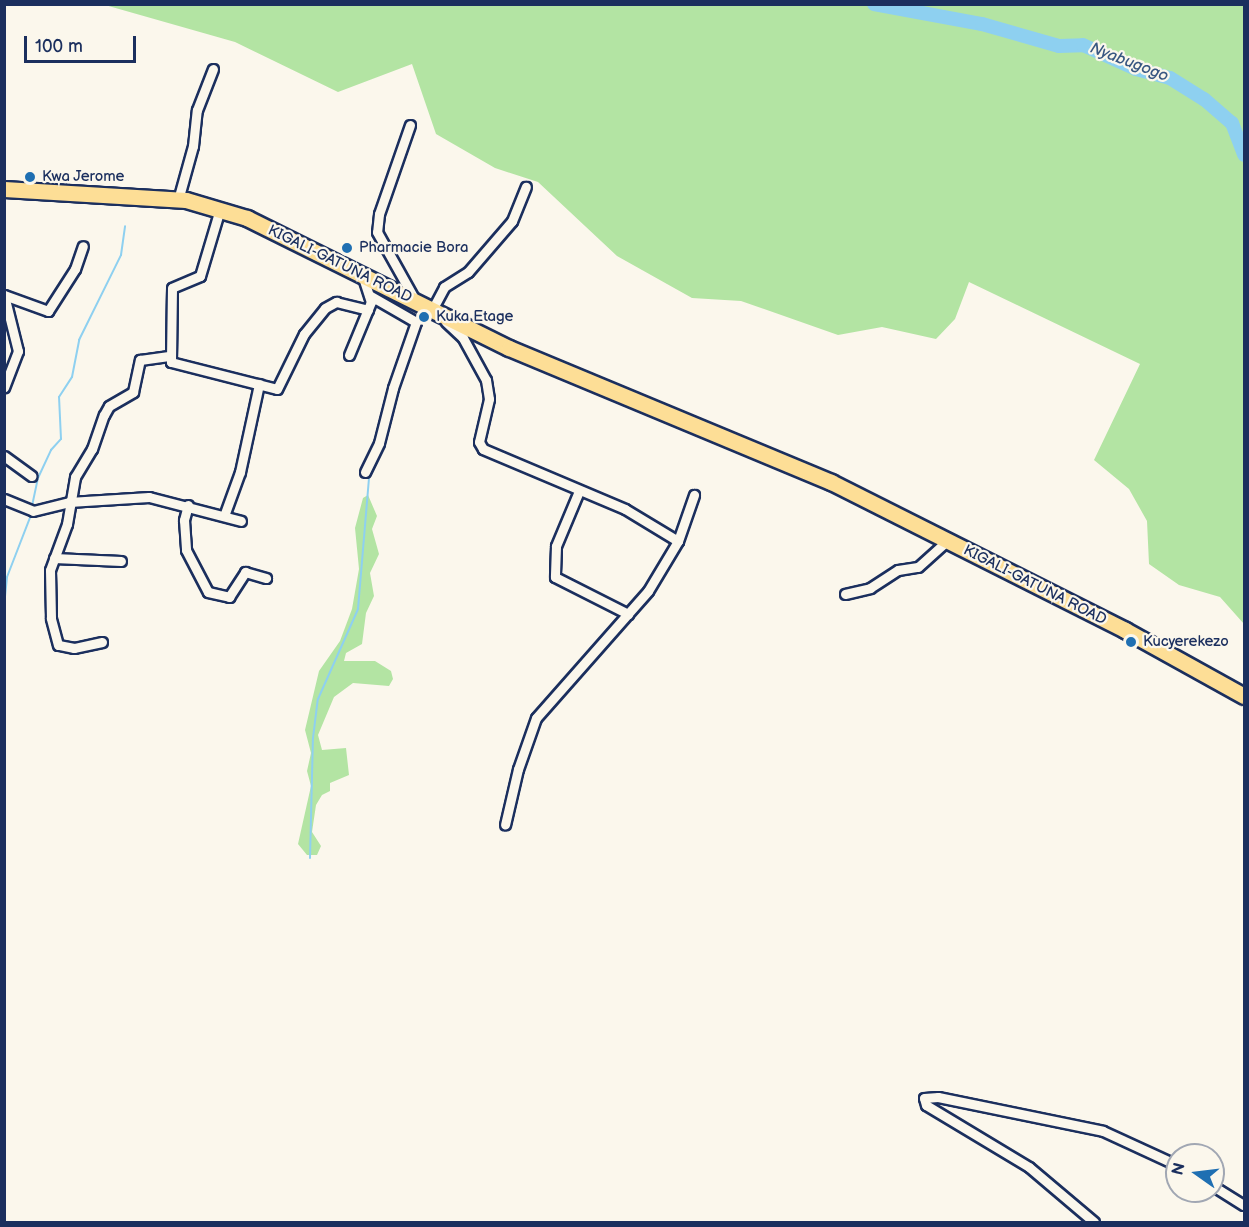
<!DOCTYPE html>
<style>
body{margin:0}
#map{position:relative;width:1249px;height:1227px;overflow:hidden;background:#fbf7ec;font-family:"Balsamiq Sans",sans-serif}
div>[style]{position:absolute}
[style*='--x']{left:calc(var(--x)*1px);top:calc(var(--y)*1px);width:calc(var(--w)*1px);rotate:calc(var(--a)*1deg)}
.green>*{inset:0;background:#b3e4a3}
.stream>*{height:2px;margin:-1px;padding:0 1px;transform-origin:1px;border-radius:1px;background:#8ed0f0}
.river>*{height:14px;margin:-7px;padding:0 7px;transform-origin:7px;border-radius:7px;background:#8ed0f0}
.roads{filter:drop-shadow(2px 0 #1b2f5e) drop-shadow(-2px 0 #1b2f5e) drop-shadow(0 2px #1b2f5e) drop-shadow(0 -2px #1b2f5e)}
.minor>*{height:9px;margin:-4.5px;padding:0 4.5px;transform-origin:4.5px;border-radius:4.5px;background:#fbf7ec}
.trunk>*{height:15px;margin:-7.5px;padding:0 7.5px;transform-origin:7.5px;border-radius:7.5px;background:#fdde96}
.dots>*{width:16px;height:16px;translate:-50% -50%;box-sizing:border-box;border:3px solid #fbf7ec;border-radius:50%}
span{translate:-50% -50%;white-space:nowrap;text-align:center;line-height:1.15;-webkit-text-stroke:4.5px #fbf7ec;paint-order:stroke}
.poi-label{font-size:15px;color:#1b2f5e}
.left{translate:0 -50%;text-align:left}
.street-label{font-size:15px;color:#1b2f5e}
.water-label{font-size:16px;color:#385782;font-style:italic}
.frame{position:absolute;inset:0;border:6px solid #1b2f5e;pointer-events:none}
.north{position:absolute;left:1165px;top:1143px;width:60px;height:60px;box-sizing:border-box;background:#fbf7ec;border:2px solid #a1a7b3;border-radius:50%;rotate:284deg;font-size:16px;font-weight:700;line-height:24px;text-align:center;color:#1b2f5e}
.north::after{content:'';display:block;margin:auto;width:21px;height:27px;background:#1f6fb2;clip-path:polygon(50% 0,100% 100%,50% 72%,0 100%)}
.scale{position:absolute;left:24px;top:36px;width:112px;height:27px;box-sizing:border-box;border:3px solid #1b2f5e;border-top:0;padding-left:8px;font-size:18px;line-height:21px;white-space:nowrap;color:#1b2f5e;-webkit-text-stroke:4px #fbf7ec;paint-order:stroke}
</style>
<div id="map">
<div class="green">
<div style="clip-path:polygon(105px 5px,1244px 5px,1244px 624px,1220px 597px,1179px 585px,1149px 564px,1147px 521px,1129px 489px,1094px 460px,1140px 364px,969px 282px,955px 319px,936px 339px,882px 327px,838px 335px,741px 301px,692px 298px,617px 256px,538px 182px,495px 168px,436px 134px,412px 64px,338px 92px,235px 42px)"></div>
<div style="clip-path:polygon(368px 495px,377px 516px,372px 529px,379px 554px,370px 573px,374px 596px,366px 613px,362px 644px,346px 653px,344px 661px,375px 661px,391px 671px,393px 679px,389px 686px,353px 683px,334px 697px,318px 735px,322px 750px,346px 748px,349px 775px,330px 783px,330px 791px,322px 795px,316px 805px,312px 832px,321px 846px,317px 855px,307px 855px,298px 844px,311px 786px,307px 771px,311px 753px,305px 730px,319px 671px,340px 641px,352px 609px,359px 569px,355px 528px,363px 498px)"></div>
</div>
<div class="stream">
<div style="--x:32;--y:506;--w:29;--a:-78"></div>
<div style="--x:38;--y:478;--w:31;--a:-65"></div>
<div style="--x:51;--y:450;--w:15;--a:-48"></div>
<div style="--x:61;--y:439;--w:42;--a:-92.7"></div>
<div style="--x:59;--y:397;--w:24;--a:-57"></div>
<div style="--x:72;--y:377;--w:38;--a:-79"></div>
<div style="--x:79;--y:340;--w:95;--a:-63.7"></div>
<div style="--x:121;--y:255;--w:29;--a:-82"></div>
<div style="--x:4;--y:606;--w:29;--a:-84"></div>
<div style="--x:7;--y:577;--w:66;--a:-68.8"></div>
<div style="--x:310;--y:858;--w:120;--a:-88.6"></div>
<div style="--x:313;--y:738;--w:39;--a:-83"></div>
<div style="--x:318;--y:699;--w:98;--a:-66"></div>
<div style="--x:358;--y:609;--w:131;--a:-85.2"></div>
</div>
<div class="river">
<div style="--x:874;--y:4;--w:110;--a:10.5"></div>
<div style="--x:982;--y:24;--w:80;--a:15.9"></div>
<div style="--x:1059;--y:46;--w:24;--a:-2"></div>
<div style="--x:1083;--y:45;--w:58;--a:24.4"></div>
<div style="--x:1136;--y:69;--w:35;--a:15"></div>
<div style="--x:1170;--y:78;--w:40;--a:32"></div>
<div style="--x:1204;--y:99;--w:37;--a:41"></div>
<div style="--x:1232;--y:123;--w:34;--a:69"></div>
</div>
<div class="roads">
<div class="minor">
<div style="--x:410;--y:125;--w:94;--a:109.2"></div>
<div style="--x:379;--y:214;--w:18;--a:96"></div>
<div style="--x:377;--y:232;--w:78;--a:60.8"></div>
<div style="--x:178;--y:200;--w:56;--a:-74.5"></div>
<div style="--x:193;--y:146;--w:36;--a:-84"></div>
<div style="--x:197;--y:110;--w:44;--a:-68.7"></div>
<div style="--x:220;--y:209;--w:70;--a:106.6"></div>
<div style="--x:200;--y:276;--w:30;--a:157"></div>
<div style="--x:172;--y:288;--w:74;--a:90.8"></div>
<div style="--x:171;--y:362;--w:109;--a:14.3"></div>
<div style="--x:277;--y:389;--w:61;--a:-63.9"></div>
<div style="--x:304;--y:334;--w:33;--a:-51"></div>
<div style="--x:325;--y:308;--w:13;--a:-29"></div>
<div style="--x:336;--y:302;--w:33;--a:14"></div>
<div style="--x:4;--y:295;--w:47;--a:20"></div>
<div style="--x:48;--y:311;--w:50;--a:-57.3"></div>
<div style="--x:75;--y:269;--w:24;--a:-71"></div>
<div style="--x:4;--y:295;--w:58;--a:76"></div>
<div style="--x:18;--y:351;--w:39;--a:111"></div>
<div style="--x:435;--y:312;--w:4;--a:-146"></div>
<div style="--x:432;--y:310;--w:26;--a:-62"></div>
<div style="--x:444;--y:287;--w:28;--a:-32"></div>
<div style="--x:468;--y:272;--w:67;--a:-49.2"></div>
<div style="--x:512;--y:221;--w:37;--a:-68"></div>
<div style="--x:446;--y:322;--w:23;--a:43"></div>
<div style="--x:463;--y:338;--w:48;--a:61.3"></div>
<div style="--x:486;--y:380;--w:19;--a:81"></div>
<div style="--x:489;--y:399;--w:44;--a:103.1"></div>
<div style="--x:479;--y:442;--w:8;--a:60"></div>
<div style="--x:483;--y:449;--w:154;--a:22.9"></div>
<div style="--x:625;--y:509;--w:62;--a:31.1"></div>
<div style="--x:678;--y:541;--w:58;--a:121"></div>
<div style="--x:648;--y:591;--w:169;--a:131.4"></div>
<div style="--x:536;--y:718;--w:54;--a:109.4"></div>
<div style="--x:518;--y:769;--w:57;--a:103.1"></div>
<div style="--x:349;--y:355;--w:57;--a:-67.5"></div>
<div style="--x:371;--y:302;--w:28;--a:-108"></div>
<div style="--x:4;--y:456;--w:34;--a:36"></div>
<div style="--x:365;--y:472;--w:32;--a:-64"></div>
<div style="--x:379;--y:443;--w:57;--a:-75.7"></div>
<div style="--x:393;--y:388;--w:70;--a:-70.8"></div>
<div style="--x:416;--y:322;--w:54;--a:-150.1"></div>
<div style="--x:579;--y:491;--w:60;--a:112.7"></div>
<div style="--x:556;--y:546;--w:31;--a:92"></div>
<div style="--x:555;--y:577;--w:82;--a:26.9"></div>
<div style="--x:4;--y:499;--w:31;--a:22"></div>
<div style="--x:33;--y:511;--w:37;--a:-14"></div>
<div style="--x:69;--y:502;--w:80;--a:-3.6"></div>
<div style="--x:149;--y:497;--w:95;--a:14.6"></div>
<div style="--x:188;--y:505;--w:16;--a:105"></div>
<div style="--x:184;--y:520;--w:30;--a:86"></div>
<div style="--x:186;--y:550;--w:47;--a:62.4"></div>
<div style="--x:208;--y:592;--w:22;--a:13"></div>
<div style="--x:229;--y:597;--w:30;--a:-57"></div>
<div style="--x:245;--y:572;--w:22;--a:16"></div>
<div style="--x:224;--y:516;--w:47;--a:-70"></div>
<div style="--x:240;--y:472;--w:90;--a:-77.8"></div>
<div style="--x:678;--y:541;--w:49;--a:-70.8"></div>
<div style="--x:54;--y:558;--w:67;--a:2.6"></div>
<div style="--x:845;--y:594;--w:26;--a:-13"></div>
<div style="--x:870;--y:588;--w:33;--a:-33"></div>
<div style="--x:898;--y:570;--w:20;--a:-9"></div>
<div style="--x:918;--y:567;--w:40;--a:-42"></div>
<div style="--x:102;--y:642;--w:29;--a:168"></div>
<div style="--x:74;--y:648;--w:16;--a:-169"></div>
<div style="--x:58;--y:645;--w:28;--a:-105"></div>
<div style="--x:51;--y:618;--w:48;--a:-91.2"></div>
<div style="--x:50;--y:570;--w:49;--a:-69.7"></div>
<div style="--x:67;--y:524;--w:48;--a:-80.3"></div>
<div style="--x:75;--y:477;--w:33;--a:-59"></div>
<div style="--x:92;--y:449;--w:36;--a:-71"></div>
<div style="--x:104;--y:415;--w:10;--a:-61"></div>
<div style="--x:109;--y:406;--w:28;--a:-30"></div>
<div style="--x:133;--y:392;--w:33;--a:-78"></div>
<div style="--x:140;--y:360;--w:29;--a:-8"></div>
<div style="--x:1213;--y:1186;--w:36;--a:32"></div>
<div style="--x:1094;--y:1222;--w:85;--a:-139.8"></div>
<div style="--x:1029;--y:1167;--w:120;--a:-149"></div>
<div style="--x:926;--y:1105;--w:7;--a:-106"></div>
<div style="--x:924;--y:1098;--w:14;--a:-4"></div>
<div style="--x:938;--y:1097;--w:168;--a:11.6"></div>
<div style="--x:1103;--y:1131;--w:81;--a:24.7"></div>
</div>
<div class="trunk">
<div style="--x:4;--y:189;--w:182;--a:3.5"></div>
<div style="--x:186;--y:200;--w:64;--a:16.4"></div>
<div style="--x:247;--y:218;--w:292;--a:26.4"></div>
<div style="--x:509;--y:348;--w:349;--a:22.6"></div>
<div style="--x:831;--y:482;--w:329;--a:26.7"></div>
<div style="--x:1125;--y:630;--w:136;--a:29"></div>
</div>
</div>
<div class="dots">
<div style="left:30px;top:177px;background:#1f6fb2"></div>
<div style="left:347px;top:248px;background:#1f6fb2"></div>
<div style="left:424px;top:317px;background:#1f6fb2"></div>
<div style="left:1131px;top:642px;background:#1f6fb2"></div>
</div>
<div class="poi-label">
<span class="left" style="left:42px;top:177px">Kwa Jerome</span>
<span class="left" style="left:359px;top:248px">Pharmacie Bora</span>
<span class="left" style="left:436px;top:317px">Kuka Etage</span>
<span class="left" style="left:1143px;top:642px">Kucyerekezo</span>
</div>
<div class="street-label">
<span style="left:340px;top:264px;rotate:26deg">KIGALI-GATUNA ROAD</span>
<span style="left:1035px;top:585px;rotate:27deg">KIGALI-GATUNA ROAD</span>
</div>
<div class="water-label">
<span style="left:1129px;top:63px;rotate:21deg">Nyabugogo</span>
</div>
<div class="frame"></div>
<div class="north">N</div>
<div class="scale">100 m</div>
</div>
